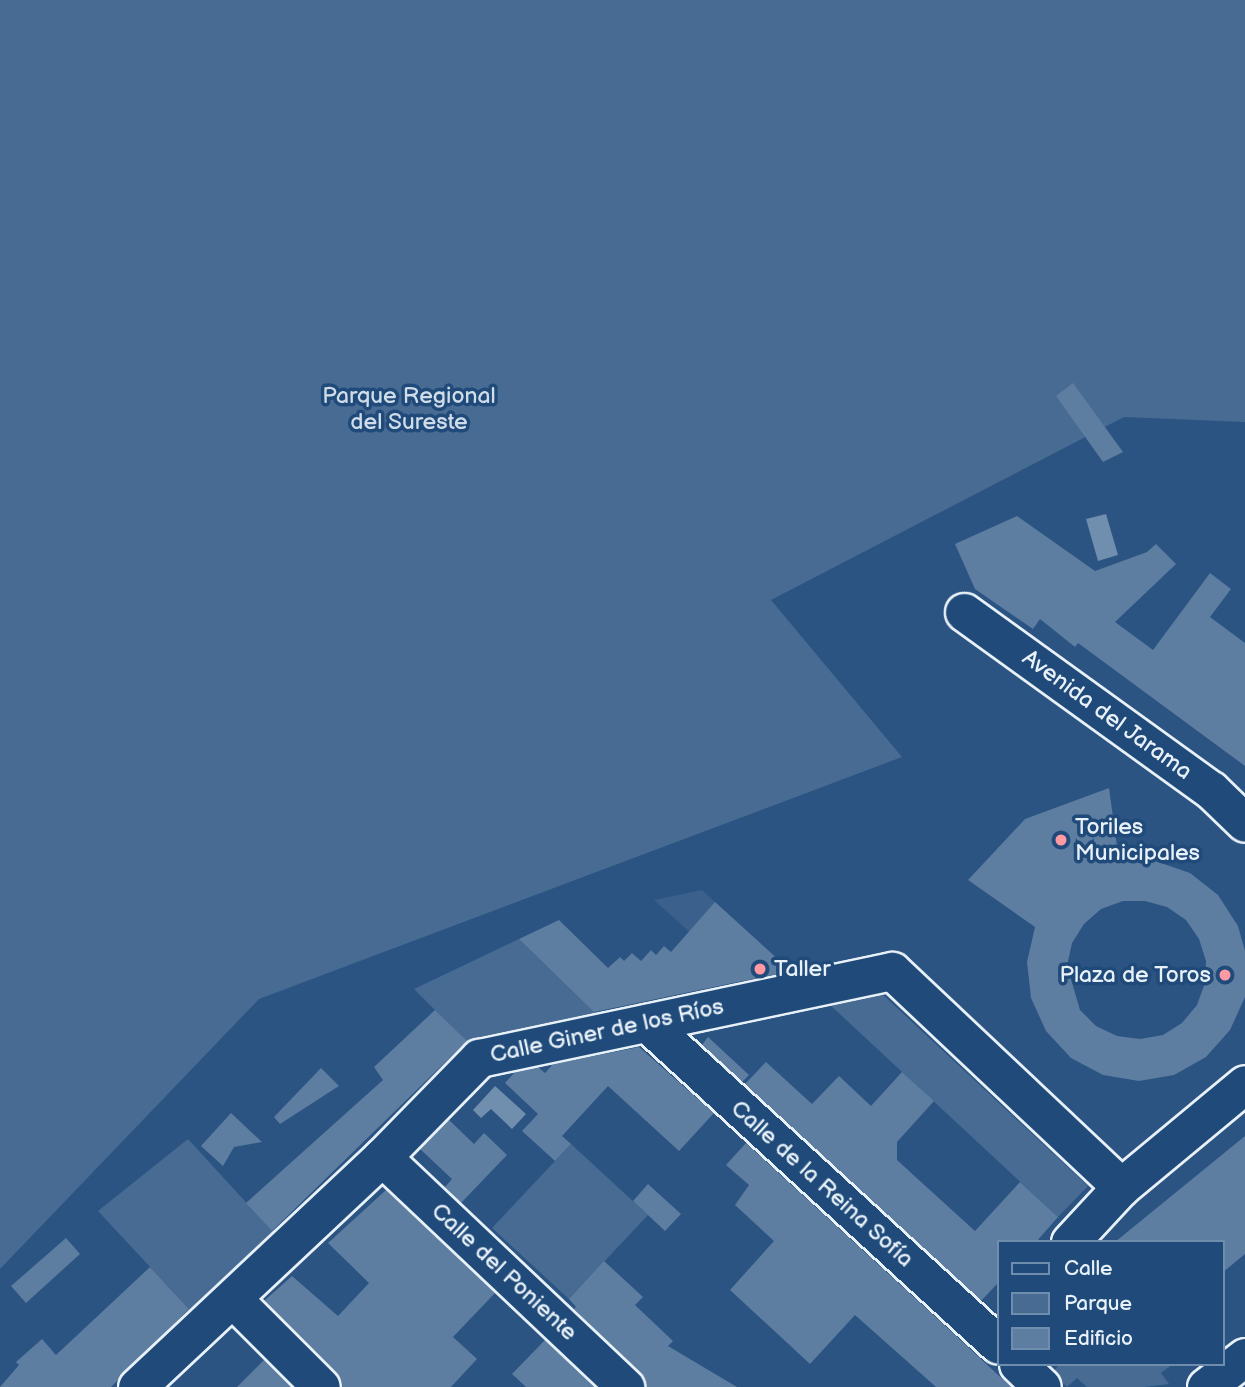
<!DOCTYPE html>
<meta charset="utf-8">
<style>
body{margin:0}
#map{position:relative;width:1245px;height:1387px;overflow:hidden;background:#2b5482;font-family:"Balsamiq Sans",sans-serif}
div>[style]{position:absolute}
[style*='--x']{left:calc(var(--x)*1px);top:calc(var(--y)*1px);width:calc(var(--w)*1px);rotate:calc(var(--a)*1deg)}
.built>*{inset:0;background:#3a608b}
.green>*{inset:0;background:#476b93}
.water>*{inset:0;background:#708ead}
.building>*{inset:0;background:#5d7da1}
.roads{filter:drop-shadow(2px 0 #e8f1f8) drop-shadow(-2px 0 #e8f1f8) drop-shadow(0 2px #e8f1f8) drop-shadow(0 -2px #e8f1f8)}
.minor>*{height:37px;margin:-18.5px;padding:0 18.5px;transform-origin:18.5px;border-radius:18.5px;background:#1f4a7a}
.dots>*{width:19px;height:19px;translate:-50% -50%;box-sizing:border-box;border:4px solid #1f4a7a;border-radius:50%}
span{translate:-50% -50%;white-space:nowrap;text-align:center;line-height:1.15;-webkit-text-stroke:7px #1f4a7a;paint-order:stroke}
.park-label{font-size:23px;color:#d0dde9}
.street-label{font-size:23px;color:#e8f1f8}
.poi-label{font-size:23px;color:#e8f1f8}
.left{translate:0 -50%;text-align:left}
.right{translate:-100% -50%;text-align:right}
.legend{position:absolute;left:997px;top:1240px;width:228px;height:126px;box-sizing:border-box;background:#1f4a7a;border:2px solid #6f8dac;margin:0;padding:9px 12px;list-style:none;font-size:21px;color:#e8f1f8}
.legend li{display:flex;align-items:center;gap:14px;height:35px}
.legend b{width:35px;border:2px solid #6f8dac}
</style>
<div id="map">
<div class="built">
<div style="clip-path:polygon(702px 890px,793px 973px,746px 983px,654px 900px)"></div>
</div>
<div class="green">
<div style="clip-path:polygon(0 0,1245px 0,1245px 422px,1124px 417px,771px 600px,902px 757px,259px 999px,0 1269px)"></div>
<div style="clip-path:polygon(519px 939px,596px 1013px,475px 1038px,469px 1044px,414px 989px)"></div>
<div style="clip-path:polygon(880px 992px,1088px 1186px,1058px 1217px,829px 1004px)"></div>
<div style="clip-path:polygon(188px 1139px,276px 1235px,192px 1312px,98px 1211px)"></div>
<div style="clip-path:polygon(571px 1144px,648px 1215px,569px 1299px,492px 1228px)"></div>
<div style="clip-path:polygon(1060px 1364px,1173px 1364px,1161px 1373px,1169px 1384px,1144px 1387px,1087px 1387px,1077px 1378px,1067px 1387px,1052px 1373px)"></div>
</div>
<div class="water">
<div style="clip-path:polygon(1106px 514px,1118px 555px,1098px 561px,1086px 519px)"></div>
<div style="clip-path:polygon(495px 1086px,526px 1114px,512px 1129px,491px 1109px,481px 1118px,473px 1110px)"></div>
</div>
<div class="building">
<div style="clip-path:polygon(1073px 383px,1123px 452px,1103px 462px,1056px 396px)"></div>
<div style="clip-path:polygon(1017px 516px,1095px 571px,1147px 552px,1156px 544px,1176px 564px,1115px 622px,1153px 650px,1210px 573px,1231px 589px,1210px 617px,1245px 643px,1245px 766px,1078px 643px,1075px 647px,1040px 619px,1033px 629px,975px 589px,955px 544px)"></div>
<div style="clip-path:polygon(evenodd,1109px 788px,1119px 861px,1155px 861px,1190px 873px,1218px 895px,1238px 926px,1245px 951px,1245px 997px,1230px 1030px,1206px 1057px,1174px 1075px,1139px 1081px,1103px 1075px,1071px 1058px,1046px 1031px,1031px 998px,1027px 962px,1035px 927px,968px 880px,1025px 819px,1109px 788px,1123px 901px,1145px 901px,1167px 907px,1186px 920px,1199px 939px,1206px 961px,1205px 983px,1197px 1005px,1182px 1023px,1163px 1035px,1140px 1039px,1117px 1036px,1096px 1026px,1080px 1010px,1067px 966px,1072px 943px,1084px 924px,1101px 909px,1123px 901px)"></div>
<div style="clip-path:polygon(715px 902px,791px 971px,594px 1012px,519px 939px,559px 920px,608px 968px,620px 957px,624px 961px,632px 953px,641px 961px,651px 950px,656px 955px,664px 946px,671px 952px)"></div>
<div style="clip-path:polygon(435px 1010px,467px 1041px,272px 1231px,246px 1203px,383px 1080px,374px 1067px)"></div>
<div style="clip-path:polygon(708px 1037px,749px 1075px,742px 1082px,702px 1045px)"></div>
<div style="clip-path:polygon(639px 1047px,714px 1113px,679px 1151px,608px 1086px,562px 1136px,571px 1144px,555px 1161px,522px 1131px,538px 1114px,505px 1083px,515px 1072px,538px 1067px,545px 1073px,553px 1064px)"></div>
<div style="clip-path:polygon(766px 1062px,812px 1104px,839px 1076px,871px 1106px,902px 1072px,934px 1101px,897px 1142px,897px 1160px,920px 1181px,975px 1231px,1020px 1182px,1058px 1217px,1036px 1242px,998px 1242px,998px 1283px,981px 1301px,745px 1084px)"></div>
<div style="clip-path:polygon(321px 1068px,339px 1086px,280px 1124px,274px 1117px)"></div>
<div style="clip-path:polygon(231px 1113px,262px 1142px,234px 1147px,223px 1166px,201px 1146px)"></div>
<div style="clip-path:polygon(448px 1119px,474px 1144px,484px 1133px,507px 1155px,461px 1203px,445px 1187px,452px 1179px,420px 1149px)"></div>
<div style="clip-path:polygon(1245px 1136px,1245px 1254px,1222px 1273px,1222px 1242px,1115px 1242px)"></div>
<div style="clip-path:polygon(746px 1143px,952px 1332px,1011px 1387px,936px 1387px,855px 1315px,810px 1364px,730px 1290px,774px 1241px,735px 1205px,749px 1185px,726px 1165px)"></div>
<div style="clip-path:polygon(648px 1184px,681px 1214px,665px 1231px,633px 1201px)"></div>
<div style="clip-path:polygon(386px 1190px,495px 1293px,453px 1337px,477px 1359px,451px 1387px,341px 1387px,336px 1372px,264px 1301px,292px 1276px,338px 1316px,369px 1283px,328px 1243px)"></div>
<div style="clip-path:polygon(66px 1238px,80px 1254px,26px 1303px,11px 1286px)"></div>
<div style="clip-path:polygon(604px 1261px,643px 1297px,635px 1305px,673px 1341px,668px 1346px,737px 1387px,645px 1387px,639px 1372px,574px 1309px,576px 1307px,569px 1299px)"></div>
<div style="clip-path:polygon(150px 1267px,189px 1309px,111px 1387px,0 1387px,19px 1365px,16px 1362px,42px 1339px,56px 1355px)"></div>
<div style="clip-path:polygon(545px 1340px,594px 1387px,526px 1387px,512px 1374px)"></div>
<div style="clip-path:polygon(264px 1360px,291px 1387px,237px 1387px)"></div>
</div>
<div class="roads">
<div class="minor">
<div style="--x:964;--y:612;--w:304;--a:35.8"></div>
<div style="--x:1211;--y:790;--w:47;--a:44.1"></div>
<div style="--x:647;--y:1023;--w:476;--a:42.5"></div>
<div style="--x:382;--y:1157;--w:335;--a:43.4"></div>
<div style="--x:1070;--y:1242;--w:75;--a:-47.2"></div>
<div style="--x:1121;--y:1187;--w:161;--a:-39.7"></div>
<div style="--x:233;--y:1299;--w:124;--a:45"></div>
<div style="--x:1018;--y:1364;--w:33;--a:44"></div>
<div style="--x:137;--y:1387;--w:336;--a:-43.2"></div>
<div style="--x:382;--y:1157;--w:139;--a:-45.6"></div>
<div style="--x:479;--y:1058;--w:422;--a:-11.9"></div>
<div style="--x:892;--y:971;--w:315;--a:43.3"></div>
<div style="--x:1206;--y:1387;--w:49;--a:-37.6"></div>
</div>
</div>
<div class="dots">
<div style="left:1061px;top:840px;background:#ff9aa2"></div>
<div style="left:760px;top:969px;background:#ff9aa2"></div>
<div style="left:1225px;top:975px;background:#ff9aa2"></div>
</div>
<div class="park-label">
<span style="left:409px;top:409px">Parque Regional<br>del Sureste</span>
</div>
<div class="street-label">
<span style="left:1107px;top:715px;rotate:36deg">Avenida del Jarama</span>
<span style="left:607px;top:1031px;rotate:-12deg">Calle Giner de los Ríos</span>
<span style="left:822px;top:1184px;rotate:42deg">Calle de la Reina Sofía</span>
<span style="left:504px;top:1272px;rotate:43deg">Calle del Poniente</span>
</div>
<div class="poi-label">
<span class="left" style="left:1075px;top:840px">Toriles<br>Municipales</span>
<span class="left" style="left:774px;top:969px">Taller</span>
<span class="right" style="left:1211px;top:975px">Plaza de Toros</span>
</div>
<ul class="legend">
<li><b style="height:9px;background:#1f4a7a"></b>Calle</li>
<li><b style="height:19px;background:#476b93"></b>Parque</li>
<li><b style="height:19px;background:#5d7da1"></b>Edificio</li>
</ul>
</div>
